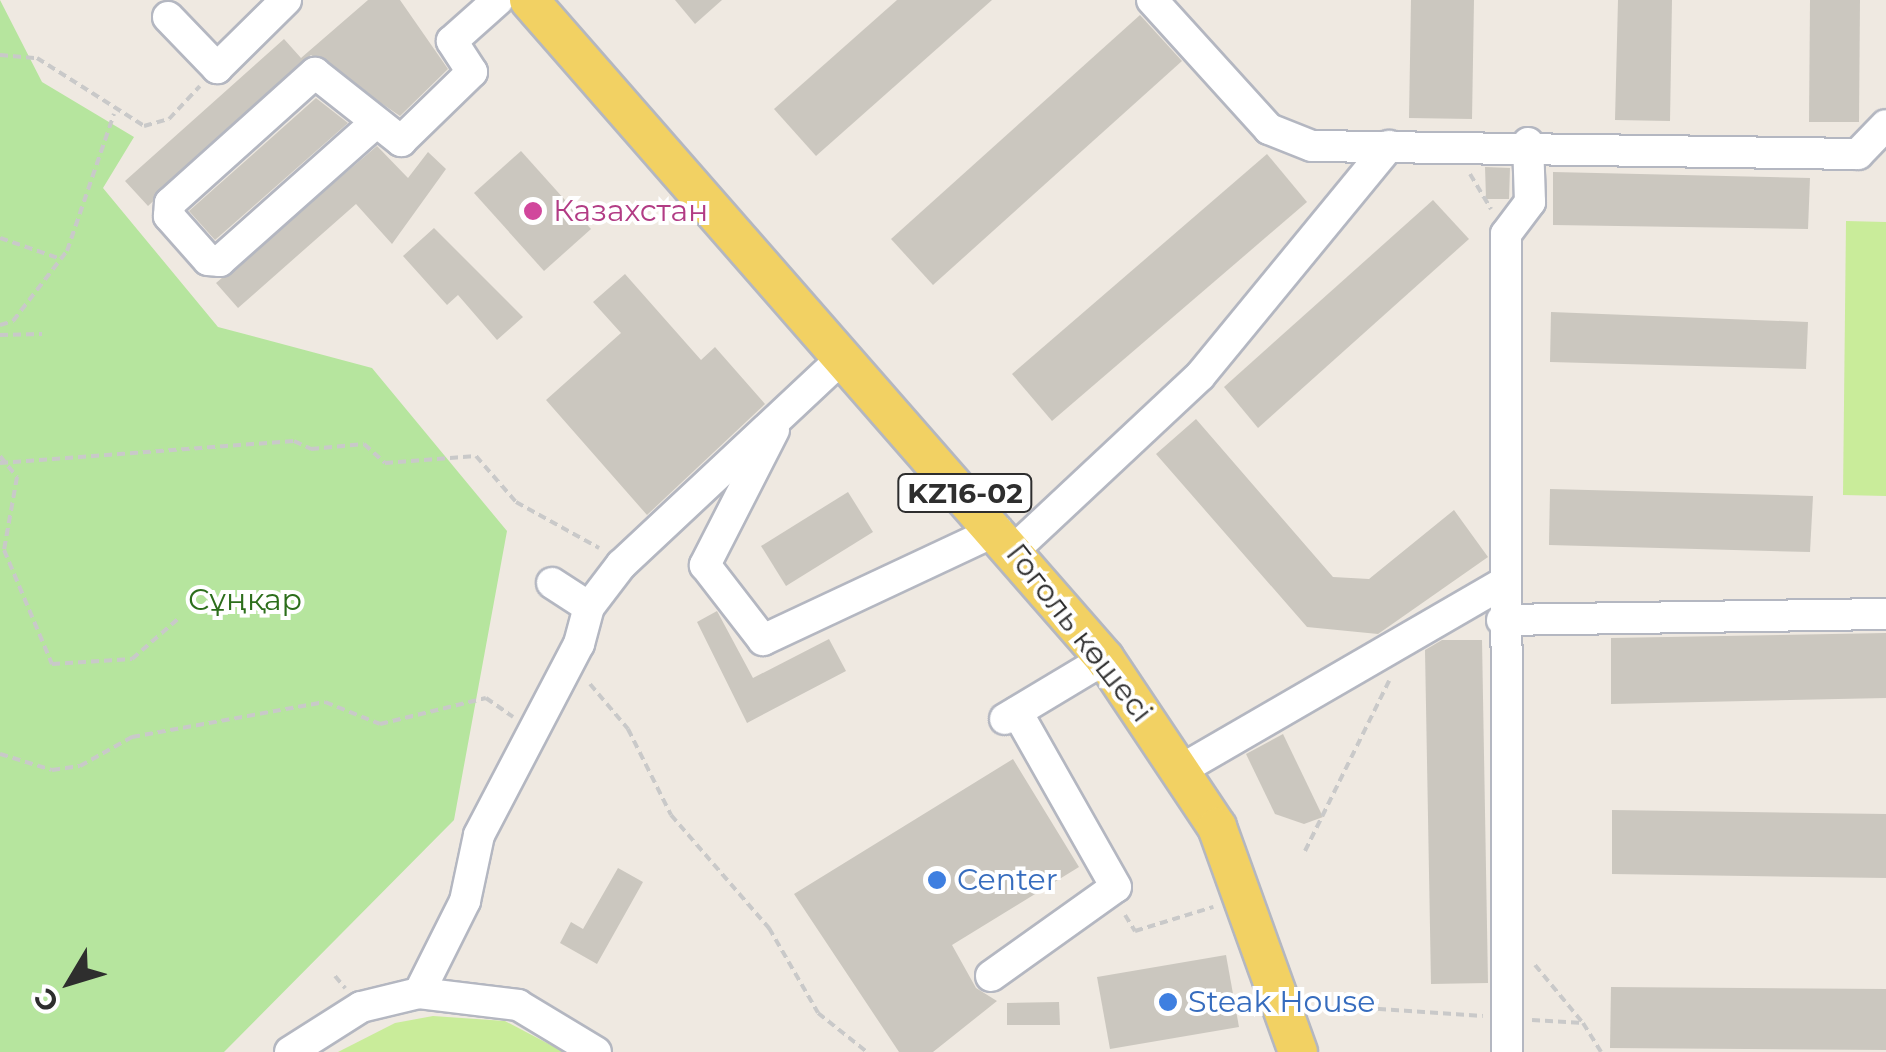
<!DOCTYPE html>
<meta charset="utf-8">
<style>
body{margin:0}
#map{position:relative;width:1886px;height:1052px;overflow:hidden;background:#efe9e1;font-family:Montserrat,sans-serif}
div>[style]{position:absolute}
[style*='--x']{left:calc(var(--x)*1px);top:calc(var(--y)*1px);width:calc(var(--w)*1px);rotate:calc(var(--a)*1deg)}
.green>*{inset:0;background:#b6e59e}
.pitch>*{inset:0;background:#c9ec9a}
.building>*{inset:0;background:#cbc7bf}
.path>*{height:4px;margin-top:-2px;transform-origin:0;background:repeating-linear-gradient(90deg,#c9c9c9 0 8px,transparent 0 13px)}
.roads{filter:drop-shadow(2px 0 #b4b7c1) drop-shadow(-2px 0 #b4b7c1) drop-shadow(0 2px #b4b7c1) drop-shadow(0 -2px #b4b7c1)}
.minor>*{height:30px;margin:-15px;padding:0 15px;transform-origin:15px;border-radius:15px;background:#fff}
.major>*{height:38px;margin:-19px;padding:0 19px;transform-origin:19px;border-radius:19px;background:#f2d163}
.dots>*{width:28px;height:28px;translate:-50% -50%;box-sizing:border-box;border:5px solid #fff;border-radius:50%}
span{translate:-50% -50%;white-space:nowrap;text-align:center;line-height:1.15;-webkit-text-stroke:8px #fff;paint-order:stroke}
.shield-label span{padding:2px 8px;background:#fff;border:2px solid;border-radius:8px;-webkit-text-stroke-width:0}
.shield-label{font-size:28px;color:#2e2e2e;font-weight:700}
.hotel-label{font-size:30px;color:#b23c85}
.left{translate:0 -50%;text-align:left}
.park-label{font-size:30px;color:#2c6e1b}
.street-label{font-size:30px;color:#2e2e2e}
.shop-label{font-size:30px;color:#366cbe}
.north{position:absolute;left:20px;top:932px;width:100px;height:100px;-webkit-text-stroke:8px #fff;paint-order:stroke;rotate:232deg;font-size:28px;font-weight:700;line-height:40px;text-align:center;color:#2e2e2e}
.north::after{content:'';display:block;margin:auto;width:35px;height:45px;background:#2e2e2e;clip-path:polygon(50% 0,100% 100%,50% 72%,0 100%)}
</style>
<div id="map">
<div class="green">
<div style="clip-path:polygon(0 0,42px 82px,134px 137px,103px 188px,218px 327px,372px 368px,507px 531px,454px 820px,224px 1052px,0 1052px)"></div>
</div>
<div class="pitch">
<div style="clip-path:polygon(1846px 221px,1886px 222px,1886px 496px,1843px 495px)"></div>
<div style="clip-path:polygon(433px 1016px,505px 1021px,564px 1052px,338px 1052px,395px 1023px)"></div>
</div>
<div class="building">
<div style="clip-path:polygon(368px 0,400px 0,448px 69px,400px 116px,311px 55px,148px 206px,125px 181px,284px 39px,301px 58px)"></div>
<div style="clip-path:polygon(675px 0,722px 0,695px 24px)"></div>
<div style="clip-path:polygon(897px 0,992px 0,816px 156px,774px 109px)"></div>
<div style="clip-path:polygon(1411px 0,1474px 0,1472px 119px,1409px 118px)"></div>
<div style="clip-path:polygon(1618px 0,1672px 0,1670px 121px,1615px 120px)"></div>
<div style="clip-path:polygon(1810px 0,1860px 0,1859px 122px,1809px 122px)"></div>
<div style="clip-path:polygon(1140px 15px,1182px 61px,933px 285px,891px 239px)"></div>
<div style="clip-path:polygon(316px 98px,348px 123px,215px 240px,189px 211px)"></div>
<div style="clip-path:polygon(377px 146px,408px 178px,428px 152px,446px 169px,392px 244px,356px 204px,238px 308px,216px 283px)"></div>
<div style="clip-path:polygon(521px 151px,591px 229px,544px 271px,474px 193px)"></div>
<div style="clip-path:polygon(1267px 154px,1307px 202px,1052px 421px,1012px 374px)"></div>
<div style="clip-path:polygon(1485px 167px,1510px 168px,1509px 199px,1486px 199px)"></div>
<div style="clip-path:polygon(1553px 172px,1810px 178px,1808px 229px,1553px 225px)"></div>
<div style="clip-path:polygon(1433px 200px,1469px 239px,1258px 428px,1224px 387px)"></div>
<div style="clip-path:polygon(434px 228px,523px 317px,497px 340px,458px 295px,447px 305px,403px 256px)"></div>
<div style="clip-path:polygon(625px 274px,701px 360px,715px 347px,765px 404px,647px 515px,546px 400px,621px 333px,593px 302px)"></div>
<div style="clip-path:polygon(1551px 312px,1808px 322px,1806px 369px,1550px 362px)"></div>
<div style="clip-path:polygon(1196px 419px,1333px 577px,1369px 579px,1454px 510px,1488px 557px,1378px 634px,1307px 627px,1156px 454px)"></div>
<div style="clip-path:polygon(1550px 489px,1813px 496px,1810px 552px,1549px 545px)"></div>
<div style="clip-path:polygon(848px 492px,873px 532px,786px 586px,761px 546px)"></div>
<div style="clip-path:polygon(717px 611px,753px 678px,829px 639px,846px 671px,747px 723px,697px 622px)"></div>
<div style="clip-path:polygon(1886px 633px,1886px 698px,1611px 704px,1611px 638px)"></div>
<div style="clip-path:polygon(1442px 640px,1482px 640px,1488px 983px,1431px 984px,1425px 650px)"></div>
<div style="clip-path:polygon(1283px 734px,1323px 817px,1304px 824px,1275px 814px,1246px 754px)"></div>
<div style="clip-path:polygon(1013px 759px,1079px 867px,952px 945px,976px 988px,997px 1001px,933px 1052px,899px 1052px,794px 894px)"></div>
<div style="clip-path:polygon(1612px 810px,1886px 814px,1886px 878px,1612px 874px)"></div>
<div style="clip-path:polygon(618px 868px,643px 882px,597px 964px,560px 943px,571px 922px,583px 929px)"></div>
<div style="clip-path:polygon(1226px 955px,1239px 1027px,1110px 1049px,1097px 977px)"></div>
<div style="clip-path:polygon(1611px 987px,1886px 989px,1886px 1050px,1610px 1048px)"></div>
<div style="clip-path:polygon(1059px 1002px,1060px 1025px,1007px 1025px,1007px 1003px)"></div>
</div>
<div class="path">
<div style="--x:0;--y:55;--w:37;--a:5"></div>
<div style="--x:37;--y:58;--w:127;--a:32.4"></div>
<div style="--x:144;--y:126;--w:26;--a:-16"></div>
<div style="--x:169;--y:119;--w:45;--a:-46.8"></div>
<div style="--x:1470;--y:174;--w:41;--a:59"></div>
<div style="--x:0;--y:238;--w:65;--a:19"></div>
<div style="--x:0;--y:325;--w:14;--a:-17"></div>
<div style="--x:13;--y:321;--w:88;--a:-52.4"></div>
<div style="--x:67;--y:251;--w:145;--a:-71.1"></div>
<div style="--x:0;--y:335;--w:42;--a:-1.4"></div>
<div style="--x:0;--y:456;--w:27;--a:51"></div>
<div style="--x:17;--y:477;--w:74;--a:100.1"></div>
<div style="--x:4;--y:550;--w:124;--a:67.2"></div>
<div style="--x:52;--y:664;--w:80;--a:-3.6"></div>
<div style="--x:132;--y:659;--w:62;--a:-41.1"></div>
<div style="--x:0;--y:463;--w:295;--a:-4.3"></div>
<div style="--x:294;--y:441;--w:19;--a:25"></div>
<div style="--x:311;--y:449;--w:53;--a:-5.4"></div>
<div style="--x:364;--y:444;--w:28;--a:42"></div>
<div style="--x:385;--y:463;--w:91;--a:-4.4"></div>
<div style="--x:476;--y:456;--w:61;--a:49"></div>
<div style="--x:516;--y:502;--w:95;--a:29"></div>
<div style="--x:590;--y:684;--w:59;--a:49.8"></div>
<div style="--x:628;--y:729;--w:96;--a:63.4"></div>
<div style="--x:671;--y:815;--w:150;--a:49.1"></div>
<div style="--x:769;--y:928;--w:98;--a:60"></div>
<div style="--x:818;--y:1013;--w:63;--a:38.5"></div>
<div style="--x:0;--y:754;--w:54;--a:17.1"></div>
<div style="--x:52;--y:770;--w:28;--a:-8"></div>
<div style="--x:80;--y:766;--w:60;--a:-29.1"></div>
<div style="--x:132;--y:737;--w:196;--a:-10.3"></div>
<div style="--x:325;--y:702;--w:59;--a:21.8"></div>
<div style="--x:380;--y:724;--w:109;--a:-13.8"></div>
<div style="--x:486;--y:698;--w:33;--a:35"></div>
<div style="--x:1305;--y:851;--w:190;--a:-63.7"></div>
<div style="--x:1125;--y:915;--w:19;--a:58"></div>
<div style="--x:1135;--y:931;--w:82;--a:-17.1"></div>
<div style="--x:1535;--y:965;--w:75;--a:50.4"></div>
<div style="--x:335;--y:976;--w:16;--a:50"></div>
<div style="--x:1365;--y:1008;--w:118;--a:3.9"></div>
<div style="--x:1532;--y:1020;--w:51;--a:3.4"></div>
<div style="--x:1583;--y:1023;--w:34;--a:58"></div>
</div>
<div class="roads">
<div class="minor">
<div style="--x:1152;--y:0;--w:174;--a:47.8"></div>
<div style="--x:1269;--y:129;--w:46;--a:21.6"></div>
<div style="--x:1312;--y:146;--w:546;--a:0.84"></div>
<div style="--x:1858;--y:154;--w:40;--a:-46"></div>
<div style="--x:168;--y:17;--w:71;--a:46.1"></div>
<div style="--x:217;--y:68;--w:97;--a:-44.6"></div>
<div style="--x:373;--y:125;--w:205;--a:138.4"></div>
<div style="--x:220;--y:261;--w:12;--a:-175"></div>
<div style="--x:208;--y:260;--w:59;--a:-131.6"></div>
<div style="--x:169;--y:216;--w:13;--a:-86"></div>
<div style="--x:170;--y:203;--w:195;--a:-41.9"></div>
<div style="--x:315;--y:73;--w:110;--a:38.3"></div>
<div style="--x:401;--y:141;--w:99;--a:-44.2"></div>
<div style="--x:472;--y:72;--w:37;--a:-123"></div>
<div style="--x:452;--y:41;--w:62;--a:-41.7"></div>
<div style="--x:774;--y:430;--w:152;--a:117.1"></div>
<div style="--x:705;--y:565;--w:95;--a:52.3"></div>
<div style="--x:763;--y:640;--w:259;--a:-25.1"></div>
<div style="--x:1014;--y:550;--w:255;--a:-43.1"></div>
<div style="--x:1200;--y:376;--w:298;--a:-50.6"></div>
<div style="--x:552;--y:583;--w:44;--a:33"></div>
<div style="--x:1502;--y:620;--w:384;--a:-0.9"></div>
<div style="--x:1005;--y:719;--w:117;--a:-31"></div>
<div style="--x:1184;--y:768;--w:369;--a:-30.1"></div>
<div style="--x:991;--y:976;--w:153;--a:-35.5"></div>
<div style="--x:1116;--y:887;--w:201;--a:-119.5"></div>
<div style="--x:419;--y:993;--w:103;--a:-63.4"></div>
<div style="--x:465;--y:901;--w:67;--a:-78"></div>
<div style="--x:479;--y:835;--w:216;--a:-62.4"></div>
<div style="--x:579;--y:644;--w:38;--a:-75"></div>
<div style="--x:589;--y:607;--w:53;--a:-52.7"></div>
<div style="--x:621;--y:565;--w:306;--a:-43.1"></div>
<div style="--x:290;--y:1052;--w:84;--a:-32.4"></div>
<div style="--x:361;--y:1007;--w:60;--a:-13.6"></div>
<div style="--x:419;--y:993;--w:100;--a:6.9"></div>
<div style="--x:518;--y:1005;--w:91;--a:31.1"></div>
<div style="--x:1507;--y:1052;--w:818;--a:-90.07"></div>
<div style="--x:1506;--y:234;--w:40;--a:-53"></div>
<div style="--x:1530;--y:202;--w:59;--a:-91.9"></div>
</div>
<div class="major">
<div style="--x:529;--y:0;--w:875;--a:48.84"></div>
<div style="--x:1105;--y:659;--w:202;--a:56.3"></div>
<div style="--x:1217;--y:827;--w:239;--a:70.2"></div>
</div>
</div>
<div class="dots">
<div style="left:533px;top:211px;background:#d1479c"></div>
<div style="left:937px;top:880px;background:#3f7fe0"></div>
<div style="left:1168px;top:1002px;background:#3f7fe0"></div>
</div>
<div class="shield-label">
<span style="left:965px;top:493px">KZ16-02</span>
</div>
<div class="hotel-label">
<span class="left" style="left:553px;top:211px">Казахстан</span>
</div>
<div class="park-label">
<span style="left:245px;top:600px">Сұңқар</span>
</div>
<div class="street-label">
<span style="left:1079px;top:633px;rotate:52deg">Гоголь көшесі</span>
</div>
<div class="shop-label">
<span class="left" style="left:957px;top:880px">Center</span>
<span class="left" style="left:1188px;top:1002px">Steak House</span>
</div>
<div class="north">С</div>
</div>
